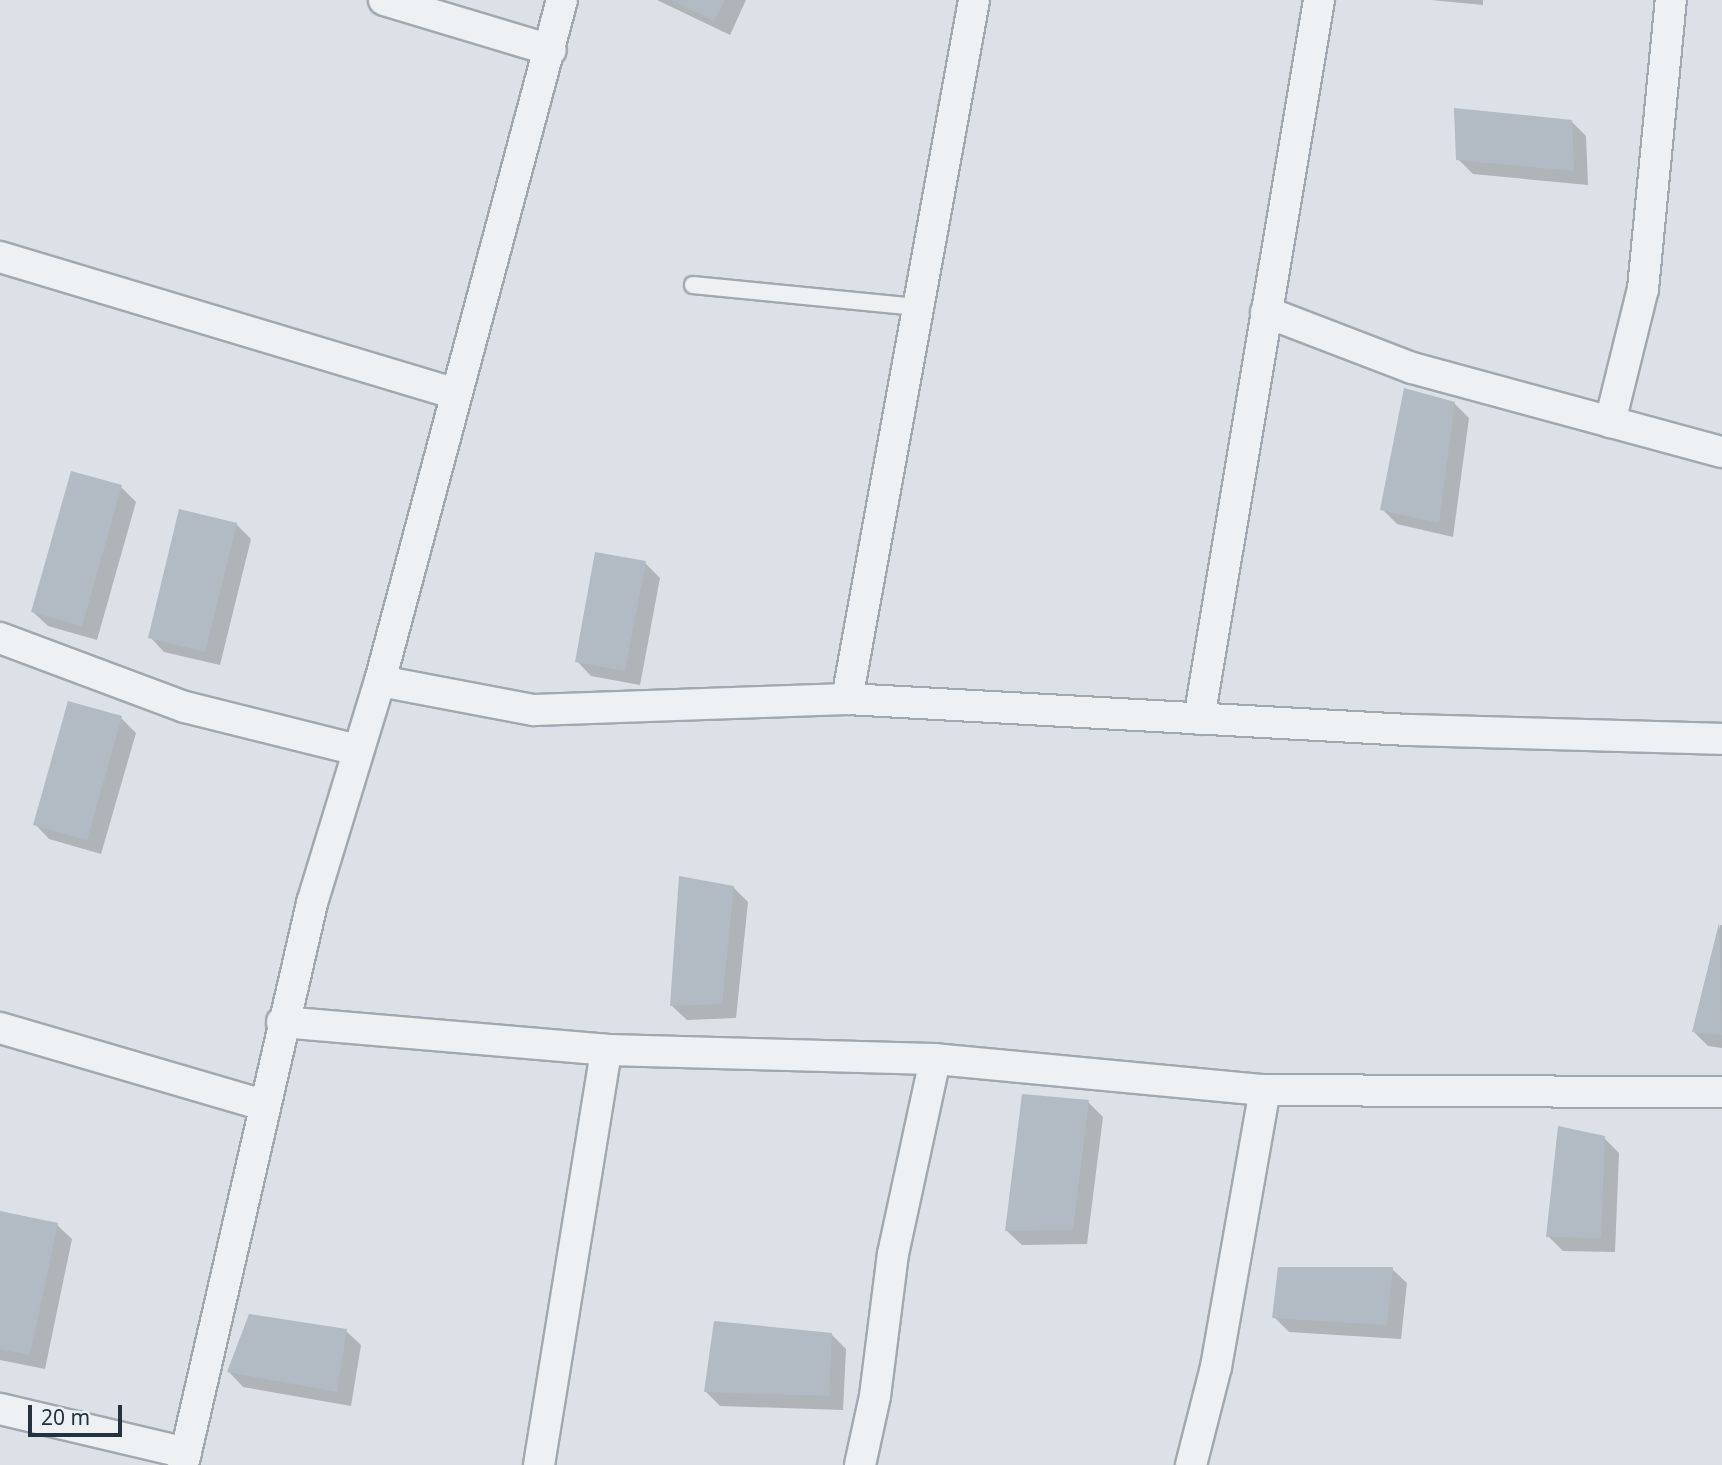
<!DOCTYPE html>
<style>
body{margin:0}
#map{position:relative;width:1722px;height:1465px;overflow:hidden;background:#dbe1e6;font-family:"Noto Sans",sans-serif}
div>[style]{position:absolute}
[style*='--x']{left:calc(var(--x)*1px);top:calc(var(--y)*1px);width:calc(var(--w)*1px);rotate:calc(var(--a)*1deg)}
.shadow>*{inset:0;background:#0003}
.building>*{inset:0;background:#b2bbc3}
.roads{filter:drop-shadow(2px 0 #a1a9b0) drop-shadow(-2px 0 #a1a9b0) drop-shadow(0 2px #a1a9b0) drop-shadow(0 -2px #a1a9b0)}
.lane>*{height:16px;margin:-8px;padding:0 8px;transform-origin:8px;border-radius:8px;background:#eef1f4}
.street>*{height:30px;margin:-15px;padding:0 15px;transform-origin:15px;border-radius:15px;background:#eef1f4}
span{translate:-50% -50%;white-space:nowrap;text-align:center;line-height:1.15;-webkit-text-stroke:5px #eaf0f4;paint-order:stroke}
.scale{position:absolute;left:28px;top:1405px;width:94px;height:32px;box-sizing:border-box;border:4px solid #25313c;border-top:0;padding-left:9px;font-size:21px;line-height:24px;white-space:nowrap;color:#25313c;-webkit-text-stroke:5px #eaf0f4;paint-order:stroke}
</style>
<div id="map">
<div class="shadow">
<div style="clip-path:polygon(657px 0,746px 0,730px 35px)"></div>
<div style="clip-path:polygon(1431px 0,1483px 0,1483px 5px)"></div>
<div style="clip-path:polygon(1571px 121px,1586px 136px,1588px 185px,1473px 174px,1458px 159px)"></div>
<div style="clip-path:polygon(1454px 403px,1469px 418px,1453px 537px,1397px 524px,1382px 509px)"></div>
<div style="clip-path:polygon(121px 487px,136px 502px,97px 640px,48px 626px,33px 612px)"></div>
<div style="clip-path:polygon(236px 524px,251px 539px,220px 665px,164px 652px,150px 637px)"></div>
<div style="clip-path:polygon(645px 563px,660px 578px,640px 685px,591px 676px,577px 661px)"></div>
<div style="clip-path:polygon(121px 718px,136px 733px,101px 854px,49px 839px,35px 824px)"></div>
<div style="clip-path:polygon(733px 887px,748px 902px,736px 1018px,687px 1020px,672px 1006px)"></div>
<div style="clip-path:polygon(1720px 925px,1722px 925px,1722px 1048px,1708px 1046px,1694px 1032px)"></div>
<div style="clip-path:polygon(1088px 1102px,1103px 1117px,1087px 1244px,1022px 1245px,1007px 1231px)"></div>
<div style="clip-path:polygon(1604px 1138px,1619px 1153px,1615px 1252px,1563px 1251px,1548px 1236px)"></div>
<div style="clip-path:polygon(0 1216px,57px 1225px,72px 1239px,45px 1369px,0 1360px)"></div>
<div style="clip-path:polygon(1392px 1269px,1407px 1283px,1401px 1339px,1289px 1332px,1274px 1317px)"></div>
<div style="clip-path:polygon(346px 1331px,361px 1345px,351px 1406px,243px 1387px,229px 1372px)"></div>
<div style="clip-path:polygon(831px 1334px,846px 1349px,843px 1410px,720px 1406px,705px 1391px)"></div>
</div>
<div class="building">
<div style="clip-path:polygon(671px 0,725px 0,714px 21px)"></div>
<div style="clip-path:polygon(1454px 108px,1572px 120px,1574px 171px,1456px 160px)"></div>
<div style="clip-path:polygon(1404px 388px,1455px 402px,1439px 523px,1380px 510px)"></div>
<div style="clip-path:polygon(71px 471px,122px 485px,82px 626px,31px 612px)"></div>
<div style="clip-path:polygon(179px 509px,237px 523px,205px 652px,148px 638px)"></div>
<div style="clip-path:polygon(595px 552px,646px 561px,625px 671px,575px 662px)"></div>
<div style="clip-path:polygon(68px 701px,122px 716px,87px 840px,33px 825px)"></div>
<div style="clip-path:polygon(679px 876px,734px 886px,722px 1004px,670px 1006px)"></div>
<div style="clip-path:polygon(1719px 923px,1722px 1035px,1692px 1032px)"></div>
<div style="clip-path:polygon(1022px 1094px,1089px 1100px,1073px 1230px,1005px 1231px)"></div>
<div style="clip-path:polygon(1558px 1126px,1605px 1136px,1601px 1238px,1546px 1237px)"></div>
<div style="clip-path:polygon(0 1211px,58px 1223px,30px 1355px,0 1349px)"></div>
<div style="clip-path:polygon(1278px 1267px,1393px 1267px,1387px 1325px,1272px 1318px)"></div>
<div style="clip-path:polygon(249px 1314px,347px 1329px,337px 1392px,227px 1372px)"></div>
<div style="clip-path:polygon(714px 1321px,832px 1333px,829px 1396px,704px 1392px)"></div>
</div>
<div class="roads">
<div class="lane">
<div style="--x:693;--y:285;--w:227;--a:5.6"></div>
</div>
<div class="street">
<div style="--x:384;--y:0;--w:174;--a:16.7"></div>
<div style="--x:0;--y:257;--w:474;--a:16.7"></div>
<div style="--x:1266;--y:312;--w:156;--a:21"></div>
<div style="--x:1412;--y:368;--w:321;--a:15.2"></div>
<div style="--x:1610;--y:422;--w:137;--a:-76.1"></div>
<div style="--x:1643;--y:289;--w:290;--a:-84.5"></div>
<div style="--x:0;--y:638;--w:197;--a:20.5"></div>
<div style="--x:185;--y:707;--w:178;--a:14"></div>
<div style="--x:380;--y:681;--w:157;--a:10.7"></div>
<div style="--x:534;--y:710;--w:313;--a:-2"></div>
<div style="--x:847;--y:699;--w:562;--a:3.16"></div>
<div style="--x:1408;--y:730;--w:314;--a:1.6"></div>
<div style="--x:847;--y:699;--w:710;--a:-79.7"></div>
<div style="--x:1199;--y:719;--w:729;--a:-80.52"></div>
<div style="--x:282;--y:1022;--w:325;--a:4.9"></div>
<div style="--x:606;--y:1050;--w:329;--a:1.6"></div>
<div style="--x:935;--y:1059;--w:331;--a:5.4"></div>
<div style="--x:1265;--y:1090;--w:457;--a:0.3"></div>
<div style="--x:0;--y:1028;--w:274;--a:16.3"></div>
<div style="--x:0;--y:1409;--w:191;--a:13.3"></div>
<div style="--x:183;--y:1465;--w:577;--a:-77.07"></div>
<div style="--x:312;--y:903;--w:232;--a:-73"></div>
<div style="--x:380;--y:681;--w:705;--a:-75.04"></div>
<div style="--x:539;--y:1465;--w:420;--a:-80.8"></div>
<div style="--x:860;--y:1465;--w:71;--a:-77.7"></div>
<div style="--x:875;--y:1396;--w:143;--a:-82.8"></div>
<div style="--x:893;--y:1254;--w:199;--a:-77.8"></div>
<div style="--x:1191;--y:1465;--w:101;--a:-75.7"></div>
<div style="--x:1216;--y:1367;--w:281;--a:-80"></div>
</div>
</div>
<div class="scale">20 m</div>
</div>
